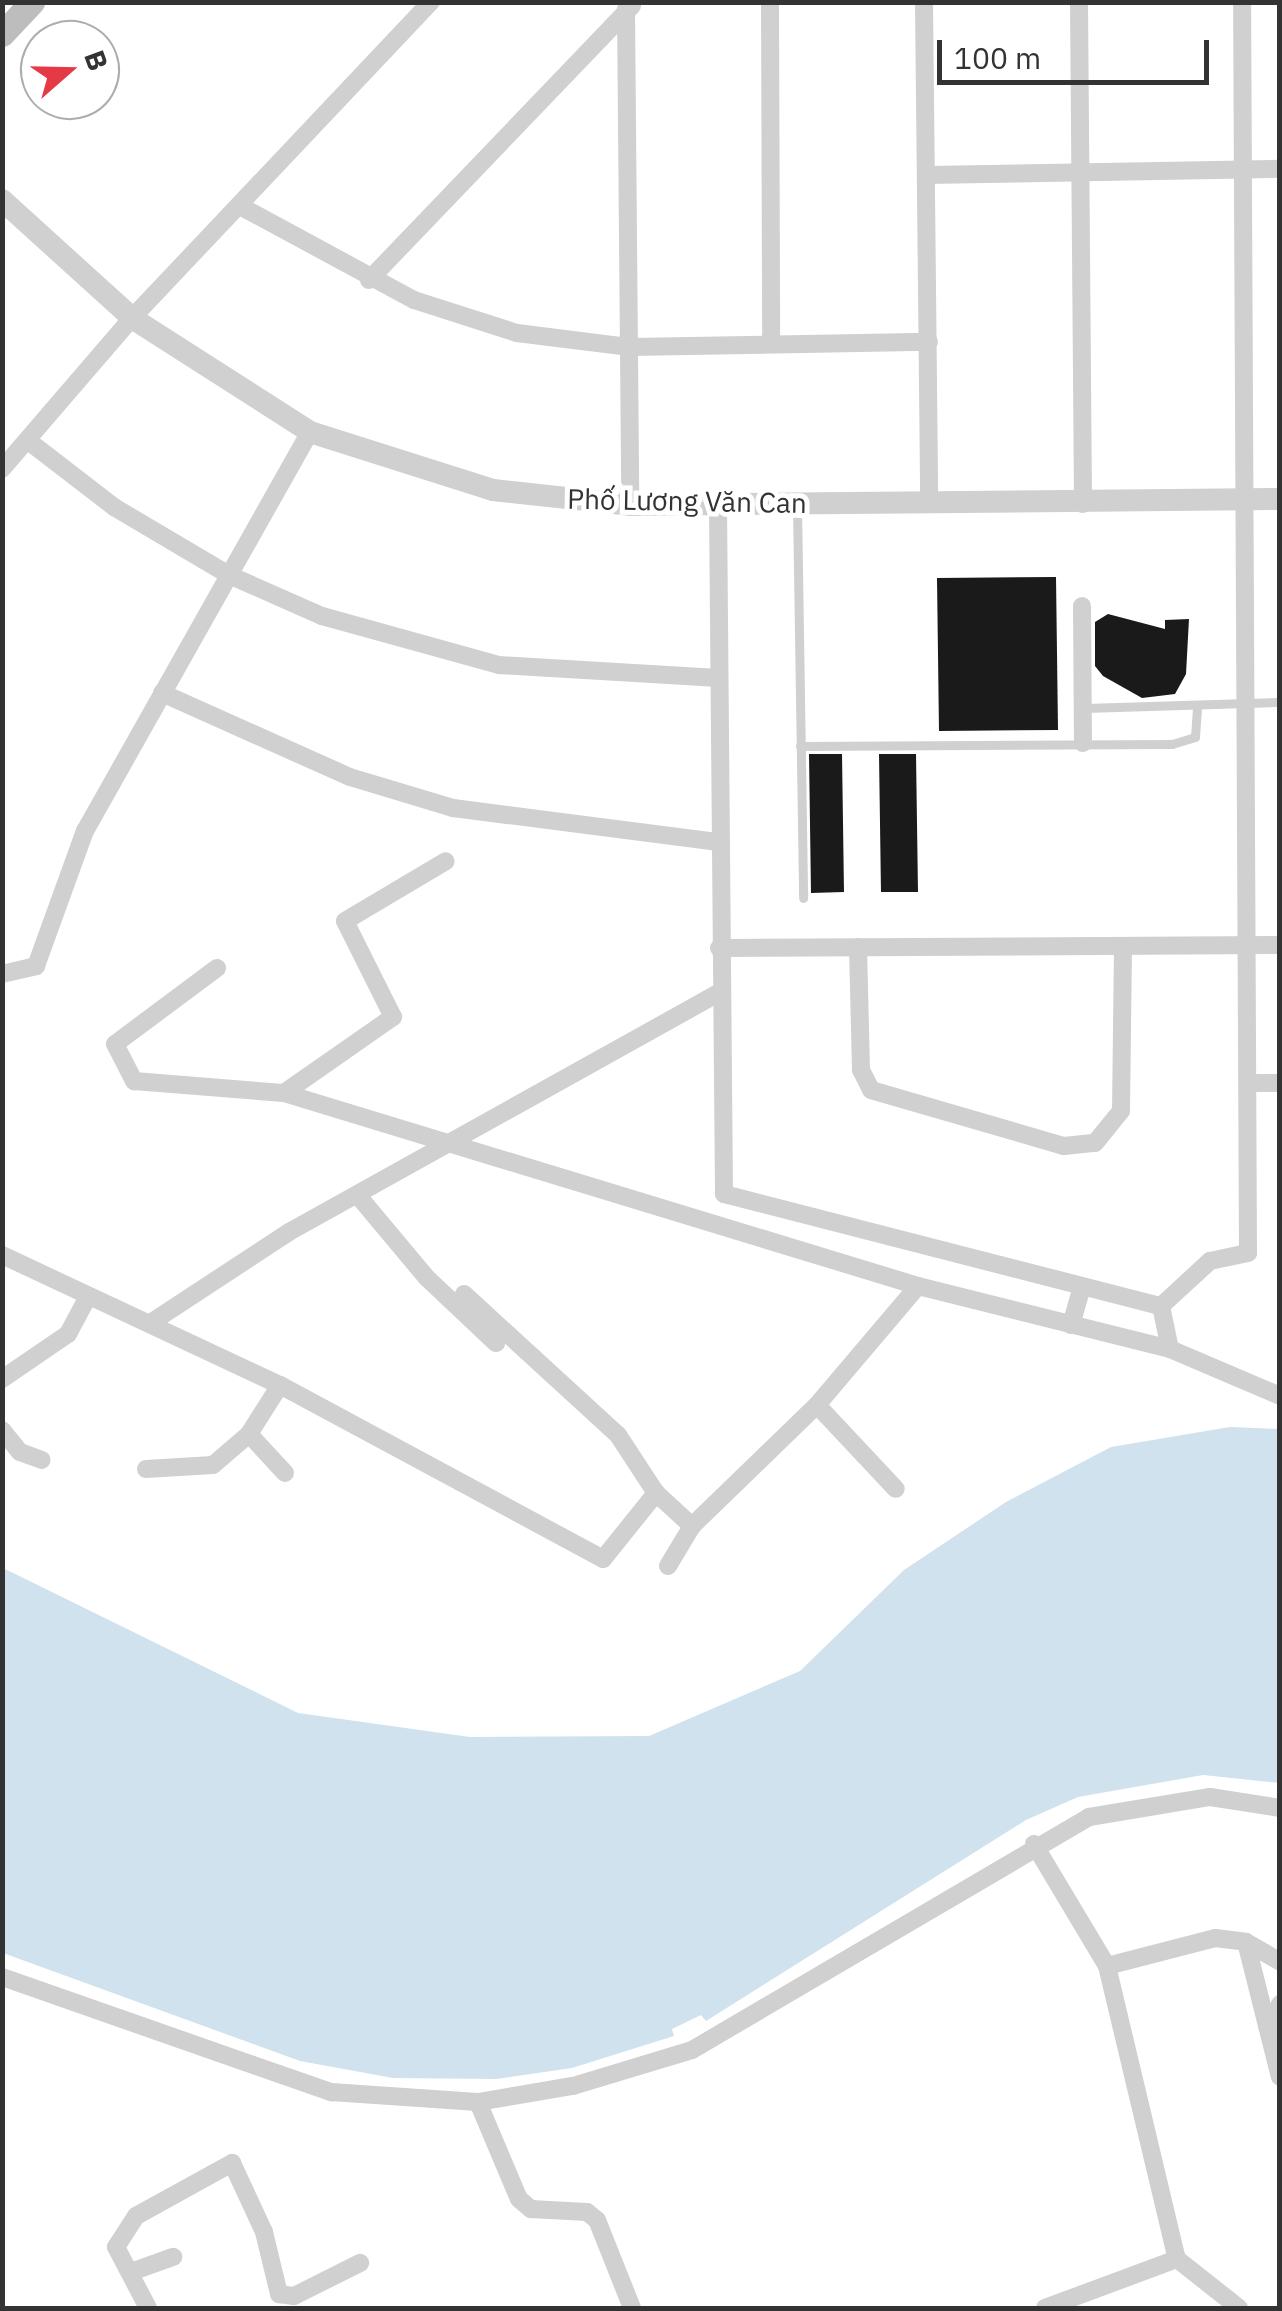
<!DOCTYPE html>
<meta charset="utf-8">
<style>
body{margin:0}
#map{position:relative;width:1282px;height:2311px;overflow:hidden;background:#fff;font-family:"IBM Plex Sans",sans-serif}
div>[style]{position:absolute}
[style*='--x']{left:calc(var(--x)*1px);top:calc(var(--y)*1px);width:calc(var(--w)*1px);rotate:calc(var(--a)*1deg)}
.water>*{inset:0;background:#cfe2ee}
.building>*{inset:0;background:#1a1a1a}
.service>*{height:9px;margin:-4.5px;padding:0 4.5px;transform-origin:4.5px;border-radius:4.5px;background:#d0d0d0}
.minor>*{height:18px;margin:-9px;padding:0 9px;transform-origin:9px;border-radius:9px;background:#d0d0d0}
.tertiary>*{height:22px;margin:-11px;padding:0 11px;transform-origin:11px;border-radius:11px;background:#d0d0d0}
.secondary>*{height:25px;margin:-12.5px;padding:0 12.5px;transform-origin:12.5px;border-radius:12.5px;background:#bdbdbd}
span{translate:-50% -50%;white-space:nowrap;text-align:center;line-height:1.15;-webkit-text-stroke:10px #fff;paint-order:stroke}
.street-label{font-size:28px;color:#333}
.frame{position:absolute;inset:0;border:5px solid #333;pointer-events:none}
.north{position:absolute;left:20px;top:20px;width:100px;height:100px;box-sizing:border-box;background:#fff;border:2px solid #adadad;border-radius:50%;rotate:70deg;font-size:28px;font-weight:700;line-height:40px;text-align:center;color:#333}
.north::after{content:'';display:block;margin:auto;width:35px;height:45px;background:#e63946;clip-path:polygon(50% 0,100% 100%,50% 72%,0 100%)}
.scale{position:absolute;left:937px;top:40px;width:272px;height:45px;box-sizing:border-box;border:5px solid #333;border-top:0;padding-left:12px;font-size:30px;line-height:35px;white-space:nowrap;color:#333;-webkit-text-stroke:8px #fff;paint-order:stroke}
</style>
<div id="map">
<div class="water">
<div style="clip-path:polygon(1230px 1427px,1279px 1429px,1279px 1783px,1203px 1775px,1078px 1797px,1026px 1820px,706px 2021px,701px 2015px,672px 2029px,674px 2036px,572px 2068px,496px 2079px,393px 2078px,300px 2061px,3px 1953px,3px 1568px,298px 1713px,470px 1737px,649px 1736px,800px 1671px,904px 1570px,1006px 1502px,1111px 1447px)"></div>
</div>
<div class="building">
<div style="clip-path:polygon(1056px 577px,1058px 730px,939px 731px,937px 578px)"></div>
<div style="clip-path:polygon(1108px 614px,1165px 629px,1165px 620px,1189px 619px,1186px 674px,1175px 694px,1142px 698px,1103px 676px,1095px 666px,1095px 622px)"></div>
<div style="clip-path:polygon(809px 754px,842px 754px,844px 892px,811px 893px)"></div>
<div style="clip-path:polygon(879px 754px,916px 754px,918px 892px,881px 892px)"></div>
</div>
<div class="service">
<div style="--x:797;--y:506;--w:392;--a:89.1"></div>
<div style="--x:1085;--y:708;--w:195;--a:-1.8"></div>
<div style="--x:800;--y:746;--w:372;--a:-0.3"></div>
<div style="--x:1172;--y:744;--w:24;--a:-17"></div>
<div style="--x:1195;--y:737;--w:31;--a:-86"></div>
</div>
<div class="minor">
<div style="--x:770;--y:2;--w:341;--a:89.8"></div>
<div style="--x:924;--y:2;--w:499;--a:89.4"></div>
<div style="--x:1079;--y:2;--w:502;--a:89.54"></div>
<div style="--x:626;--y:9;--w:496;--a:89.5"></div>
<div style="--x:927;--y:175;--w:353;--a:-1"></div>
<div style="--x:240;--y:206;--w:198;--a:28.4"></div>
<div style="--x:414;--y:300;--w:108;--a:17.8"></div>
<div style="--x:517;--y:333;--w:114;--a:7.1"></div>
<div style="--x:630;--y:347;--w:299;--a:-1"></div>
<div style="--x:369;--y:280;--w:380;--a:-46.2"></div>
<div style="--x:31;--y:443;--w:105;--a:37.6"></div>
<div style="--x:114;--y:507;--w:134;--a:30.6"></div>
<div style="--x:229;--y:575;--w:102;--a:23.8"></div>
<div style="--x:322;--y:616;--w:184;--a:15.5"></div>
<div style="--x:499;--y:665;--w:220;--a:3.4"></div>
<div style="--x:2;--y:469;--w:199;--a:-49.3"></div>
<div style="--x:132;--y:318;--w:435;--a:-46.6"></div>
<div style="--x:718;--y:505;--w:689;--a:89.5"></div>
<div style="--x:724;--y:1194;--w:451;--a:14.4"></div>
<div style="--x:1161;--y:1306;--w:67;--a:-42.6"></div>
<div style="--x:1210;--y:1261;--w:39;--a:-12"></div>
<div style="--x:1248;--y:1253;--w:1251;--a:-90.27"></div>
<div style="--x:1082;--y:606;--w:137;--a:89.6"></div>
<div style="--x:162;--y:693;--w:206;--a:24.1"></div>
<div style="--x:350;--y:777;--w:108;--a:16.8"></div>
<div style="--x:453;--y:808;--w:268;--a:7.3"></div>
<div style="--x:858;--y:947;--w:123;--a:88.6"></div>
<div style="--x:861;--y:1070;--w:22;--a:63"></div>
<div style="--x:871;--y:1090;--w:201;--a:16.2"></div>
<div style="--x:1064;--y:1146;--w:31;--a:-6"></div>
<div style="--x:1095;--y:1143;--w:41;--a:-50.9"></div>
<div style="--x:1121;--y:1111;--w:165;--a:-89.3"></div>
<div style="--x:719;--y:948;--w:561;--a:-0.31"></div>
<div style="--x:217;--y:968;--w:127;--a:143.3"></div>
<div style="--x:115;--y:1044;--w:42;--a:62.8"></div>
<div style="--x:134;--y:1081;--w:150;--a:4.6"></div>
<div style="--x:284;--y:1093;--w:663;--a:16.93"></div>
<div style="--x:918;--y:1286;--w:260;--a:14"></div>
<div style="--x:1170;--y:1349;--w:120;--a:23.1"></div>
<div style="--x:2;--y:974;--w:35;--a:-13"></div>
<div style="--x:36;--y:966;--w:144;--a:-70.1"></div>
<div style="--x:85;--y:831;--w:458;--a:-60.6"></div>
<div style="--x:1251;--y:1083;--w:29;--a:0"></div>
<div style="--x:284;--y:1093;--w:133;--a:-34.9"></div>
<div style="--x:393;--y:1017;--w:107;--a:-116.6"></div>
<div style="--x:345;--y:921;--w:117;--a:-30.7"></div>
<div style="--x:360;--y:1198;--w:104;--a:50.1"></div>
<div style="--x:427;--y:1278;--w:95;--a:43.3"></div>
<div style="--x:2;--y:1255;--w:307;--a:25.1"></div>
<div style="--x:280;--y:1385;--w:367;--a:28.3"></div>
<div style="--x:603;--y:1559;--w:85;--a:-51.2"></div>
<div style="--x:464;--y:1294;--w:209;--a:42.5"></div>
<div style="--x:618;--y:1435;--w:69;--a:56.8"></div>
<div style="--x:656;--y:1493;--w:49;--a:42.5"></div>
<div style="--x:1161;--y:1306;--w:44;--a:78.2"></div>
<div style="--x:152;--y:1322;--w:164;--a:-33.3"></div>
<div style="--x:289;--y:1232;--w:492;--a:-29.1"></div>
<div style="--x:1071;--y:1325;--w:40;--a:-74"></div>
<div style="--x:2;--y:1379;--w:80;--a:-34.3"></div>
<div style="--x:68;--y:1334;--w:38;--a:-62"></div>
<div style="--x:280;--y:1385;--w:58;--a:122.3"></div>
<div style="--x:249;--y:1434;--w:53;--a:47.3"></div>
<div style="--x:817;--y:1405;--w:115;--a:46.8"></div>
<div style="--x:2;--y:1430;--w:28;--a:51"></div>
<div style="--x:20;--y:1452;--w:23;--a:20"></div>
<div style="--x:146;--y:1469;--w:67;--a:-3.4"></div>
<div style="--x:213;--y:1465;--w:48;--a:-40.7"></div>
<div style="--x:668;--y:1566;--w:47;--a:-59"></div>
<div style="--x:692;--y:1526;--w:174;--a:-44.1"></div>
<div style="--x:817;--y:1405;--w:156;--a:-49.7"></div>
<div style="--x:1034;--y:1844;--w:142;--a:59.1"></div>
<div style="--x:1107;--y:1966;--w:301;--a:76.6"></div>
<div style="--x:1177;--y:2259;--w:79;--a:38.3"></div>
<div style="--x:1246;--y:1942;--w:139;--a:75.9"></div>
<div style="--x:1107;--y:1966;--w:112;--a:-14.5"></div>
<div style="--x:1215;--y:1938;--w:31;--a:7"></div>
<div style="--x:1246;--y:1942;--w:39;--a:30"></div>
<div style="--x:2;--y:1977;--w:349;--a:19.3"></div>
<div style="--x:331;--y:2092;--w:147;--a:3.9"></div>
<div style="--x:478;--y:2102;--w:96;--a:-9.6"></div>
<div style="--x:573;--y:2086;--w:124;--a:-16.8"></div>
<div style="--x:692;--y:2050;--w:460;--a:-30.4"></div>
<div style="--x:1089;--y:1817;--w:123;--a:-9.4"></div>
<div style="--x:1210;--y:1797;--w:71;--a:8.9"></div>
<div style="--x:1267;--y:2026;--w:26;--a:-59"></div>
<div style="--x:478;--y:2102;--w:105;--a:67.1"></div>
<div style="--x:519;--y:2199;--w:16;--a:40"></div>
<div style="--x:531;--y:2209;--w:56;--a:3.1"></div>
<div style="--x:587;--y:2212;--w:13;--a:39"></div>
<div style="--x:597;--y:2220;--w:95;--a:68.3"></div>
<div style="--x:131;--y:2272;--w:45;--a:-19.7"></div>
<div style="--x:148;--y:2308;--w:69;--a:-117.7"></div>
<div style="--x:116;--y:2247;--w:37;--a:-57"></div>
<div style="--x:136;--y:2216;--w:110;--a:-28.9"></div>
<div style="--x:232;--y:2163;--w:76;--a:65.1"></div>
<div style="--x:264;--y:2232;--w:64;--a:76.4"></div>
<div style="--x:279;--y:2294;--w:15;--a:8"></div>
<div style="--x:294;--y:2296;--w:74;--a:-26.6"></div>
<div style="--x:1045;--y:2308;--w:141;--a:-20.4"></div>
</div>
<div class="tertiary">
<div style="--x:2;--y:200;--w:176;--a:42.2"></div>
<div style="--x:132;--y:318;--w:211;--a:32.6"></div>
<div style="--x:310;--y:432;--w:192;--a:17.6"></div>
<div style="--x:493;--y:490;--w:138;--a:6.2"></div>
<div style="--x:630;--y:505;--w:650;--a:-0.53"></div>
</div>
<div class="secondary">
<div style="--x:2;--y:34;--w:44;--a:-46.8"></div>
</div>
<div class="street-label">
<span style="left:687px;top:501px;rotate:1deg">Phố Lương Văn Can</span>
</div>
<div class="frame"></div>
<div class="north">B</div>
<div class="scale">100 m</div>
</div>
